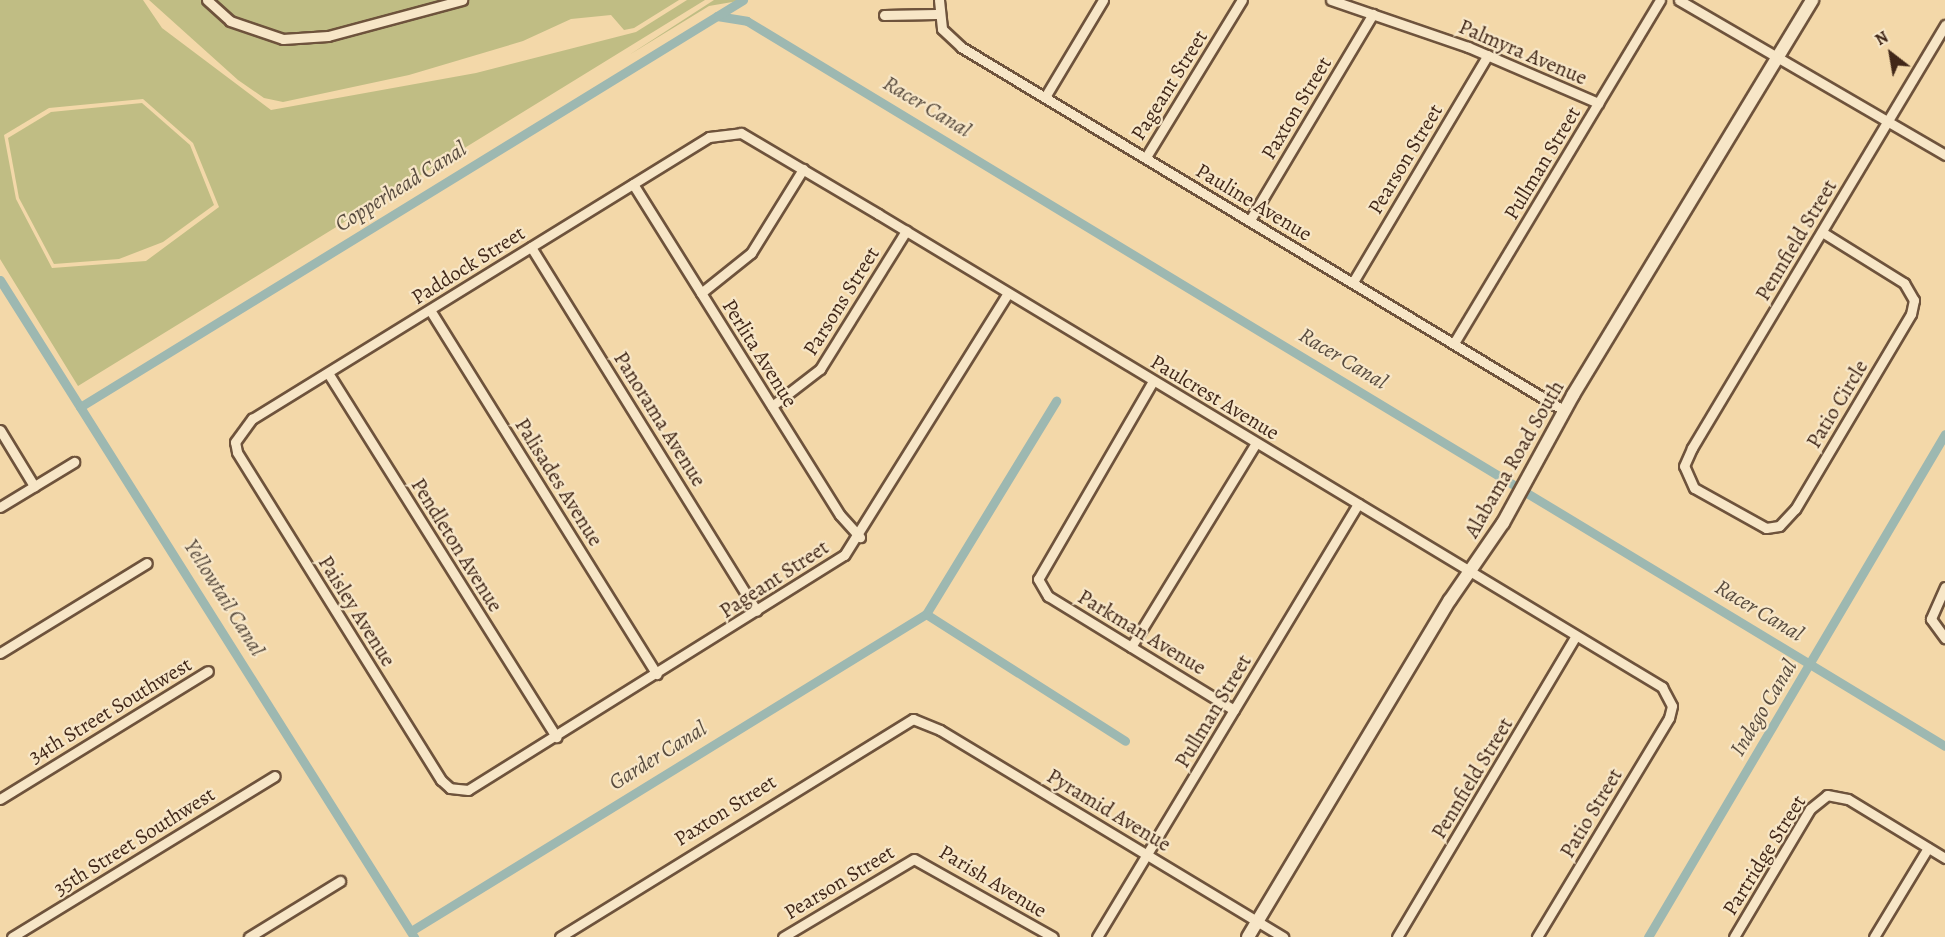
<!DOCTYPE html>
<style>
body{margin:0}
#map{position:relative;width:1945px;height:937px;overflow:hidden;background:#f3d8a9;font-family:Alegreya,serif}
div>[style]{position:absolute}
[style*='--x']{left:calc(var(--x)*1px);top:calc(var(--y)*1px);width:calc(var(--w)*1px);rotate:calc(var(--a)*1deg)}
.green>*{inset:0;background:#c0bd84}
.canal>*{height:9px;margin:-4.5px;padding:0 4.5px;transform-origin:4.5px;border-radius:4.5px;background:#9db8b1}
.roads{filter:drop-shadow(2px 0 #6e533c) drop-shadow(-2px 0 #6e533c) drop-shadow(0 2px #6e533c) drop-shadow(0 -2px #6e533c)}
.minor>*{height:9px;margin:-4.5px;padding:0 4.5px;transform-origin:4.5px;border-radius:4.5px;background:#f7e6c7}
.tertiary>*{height:12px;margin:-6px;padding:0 6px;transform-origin:6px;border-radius:6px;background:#f7e6c7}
span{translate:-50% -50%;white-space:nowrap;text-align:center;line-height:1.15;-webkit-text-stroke:4.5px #f7e6c7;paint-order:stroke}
.street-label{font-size:21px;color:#412718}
.water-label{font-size:22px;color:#584b3e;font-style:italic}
.north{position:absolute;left:1861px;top:24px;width:60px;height:60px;-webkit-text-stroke:4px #f7e6c7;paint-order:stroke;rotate:329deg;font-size:16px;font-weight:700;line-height:24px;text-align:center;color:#412718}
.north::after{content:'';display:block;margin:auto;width:21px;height:27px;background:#412718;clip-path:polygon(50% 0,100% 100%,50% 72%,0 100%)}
</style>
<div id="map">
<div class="green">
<div style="clip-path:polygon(evenodd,0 0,143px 0,162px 28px,271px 110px,476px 73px,636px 32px,687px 0,705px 0,78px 386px,0 259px,0 0,143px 99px,193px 143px,219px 207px,146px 261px,52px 268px,16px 199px,4px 135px,49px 108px,143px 99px)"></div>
<div style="clip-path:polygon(149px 0,679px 0,634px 28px,624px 30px,611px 15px,571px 19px,523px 41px,409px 75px,283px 102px,264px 98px,238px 80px)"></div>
<div style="clip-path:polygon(714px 0,744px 0,709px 6px,629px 55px)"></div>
<div style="clip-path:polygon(142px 103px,190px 145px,214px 205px,163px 242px,119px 259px,54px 264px,19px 198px,8px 138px,51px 112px)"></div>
</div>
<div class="canal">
<div style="--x:717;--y:16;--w:30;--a:9"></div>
<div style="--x:747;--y:21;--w:1400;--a:31.18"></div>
<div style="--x:0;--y:280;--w:777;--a:57.78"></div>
<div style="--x:80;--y:407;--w:778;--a:-31.54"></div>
<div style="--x:926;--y:614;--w:236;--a:32.5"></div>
<div style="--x:411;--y:931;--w:605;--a:-31.61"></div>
<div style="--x:926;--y:614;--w:250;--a:-58.6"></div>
<div style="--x:1648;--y:937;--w:584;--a:-59.44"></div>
</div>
<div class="roads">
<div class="minor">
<div style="--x:207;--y:0;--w:31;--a:42"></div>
<div style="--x:230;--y:21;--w:56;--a:18.8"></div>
<div style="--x:283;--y:39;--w:45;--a:-3.8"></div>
<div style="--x:328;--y:36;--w:139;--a:-15"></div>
<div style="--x:939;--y:0;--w:29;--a:84"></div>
<div style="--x:942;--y:29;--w:26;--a:43"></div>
<div style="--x:961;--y:47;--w:705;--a:31.08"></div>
<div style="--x:1331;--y:0;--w:145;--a:18.9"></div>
<div style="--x:1468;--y:47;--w:142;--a:23.3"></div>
<div style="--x:1679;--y:0;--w:308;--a:30.2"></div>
<div style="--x:884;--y:15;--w:52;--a:-1.1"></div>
<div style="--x:1045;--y:97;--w:113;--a:-59.1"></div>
<div style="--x:1146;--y:157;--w:184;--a:-58.6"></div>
<div style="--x:633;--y:184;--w:390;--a:58"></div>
<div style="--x:840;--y:515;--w:30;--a:48"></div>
<div style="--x:1250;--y:220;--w:240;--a:-59.2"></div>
<div style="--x:1822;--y:232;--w:97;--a:31.9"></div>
<div style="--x:1904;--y:283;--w:20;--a:60"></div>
<div style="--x:1914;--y:300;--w:14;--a:102"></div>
<div style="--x:1911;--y:314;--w:227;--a:120.7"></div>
<div style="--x:1795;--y:509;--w:23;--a:133"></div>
<div style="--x:1779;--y:526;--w:13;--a:171"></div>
<div style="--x:1766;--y:528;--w:82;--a:-150.9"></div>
<div style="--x:1694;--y:488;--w:24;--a:-114"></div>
<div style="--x:1684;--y:466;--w:20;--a:-66"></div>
<div style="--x:1692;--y:448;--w:493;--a:-59.1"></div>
<div style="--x:531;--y:247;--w:428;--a:58.2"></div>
<div style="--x:1353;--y:282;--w:264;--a:-59.3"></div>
<div style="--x:701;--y:293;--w:64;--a:-38.7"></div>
<div style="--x:751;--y:253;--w:99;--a:-58.2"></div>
<div style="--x:1008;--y:293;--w:309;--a:122"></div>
<div style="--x:844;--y:555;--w:443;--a:148"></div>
<div style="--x:468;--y:790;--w:18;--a:-174"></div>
<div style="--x:450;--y:788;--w:12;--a:-138"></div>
<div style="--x:441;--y:780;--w:386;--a:-121.9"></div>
<div style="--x:237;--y:452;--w:10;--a:-101"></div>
<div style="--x:235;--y:442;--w:29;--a:-54"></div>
<div style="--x:252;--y:419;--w:537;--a:-31.68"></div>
<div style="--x:709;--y:137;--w:32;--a:-7"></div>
<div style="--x:741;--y:133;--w:159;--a:30.6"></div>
<div style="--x:878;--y:214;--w:916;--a:31.1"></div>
<div style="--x:1662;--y:687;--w:21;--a:62"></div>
<div style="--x:1672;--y:706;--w:12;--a:104"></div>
<div style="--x:1669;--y:718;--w:256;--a:121.1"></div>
<div style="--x:430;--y:310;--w:429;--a:58.1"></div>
<div style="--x:1454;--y:343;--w:400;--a:-59"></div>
<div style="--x:328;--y:373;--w:430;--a:57.9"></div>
<div style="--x:1153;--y:381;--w:229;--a:120.1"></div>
<div style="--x:1038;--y:579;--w:20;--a:60"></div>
<div style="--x:1048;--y:596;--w:218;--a:31.5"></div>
<div style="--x:772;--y:406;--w:61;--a:-37.6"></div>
<div style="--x:820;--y:369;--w:163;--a:-58.1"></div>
<div style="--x:0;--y:430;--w:66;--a:58.7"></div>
<div style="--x:0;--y:507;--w:87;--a:-31.3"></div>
<div style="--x:1945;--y:587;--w:35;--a:114"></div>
<div style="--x:1931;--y:619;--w:24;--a:54"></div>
<div style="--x:1131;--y:647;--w:239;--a:-58.5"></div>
<div style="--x:0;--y:653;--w:172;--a:-31.5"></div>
<div style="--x:0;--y:799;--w:244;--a:-31.6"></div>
<div style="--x:12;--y:937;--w:308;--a:-31.5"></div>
<div style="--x:249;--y:937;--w:107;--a:-31.6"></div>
<div style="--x:560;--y:937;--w:415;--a:-31.7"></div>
<div style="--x:913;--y:719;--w:29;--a:22"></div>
<div style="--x:940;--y:730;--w:401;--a:31.1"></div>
<div style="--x:783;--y:937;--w:152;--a:-30.8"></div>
<div style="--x:914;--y:859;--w:159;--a:29.3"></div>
<div style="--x:1097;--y:937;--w:506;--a:-58.92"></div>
<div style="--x:1397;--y:937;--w:350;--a:-59.3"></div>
<div style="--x:1734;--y:937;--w:149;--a:-59.3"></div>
<div style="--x:1810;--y:809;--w:22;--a:-39"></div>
<div style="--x:1827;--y:795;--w:21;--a:11"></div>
<div style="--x:1848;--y:799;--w:114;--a:31.3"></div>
<div style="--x:1874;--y:937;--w:104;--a:-58.8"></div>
</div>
<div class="tertiary">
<div style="--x:1248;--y:937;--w:393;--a:-59.1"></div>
<div style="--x:1450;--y:600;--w:93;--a:-55.5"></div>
<div style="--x:1503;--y:523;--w:146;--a:-61.3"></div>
<div style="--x:1573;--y:395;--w:462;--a:-58.8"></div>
</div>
</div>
<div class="street-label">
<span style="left:1523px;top:52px;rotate:23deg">Palmyra Avenue</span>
<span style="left:1169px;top:85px;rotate:-58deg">Pageant Street</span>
<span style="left:1296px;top:108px;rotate:-59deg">Paxton Street</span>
<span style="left:1405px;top:159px;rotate:-59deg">Pearson Street</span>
<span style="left:1542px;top:163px;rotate:-59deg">Pullman Street</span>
<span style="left:1254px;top:202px;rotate:31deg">Pauline Avenue</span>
<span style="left:1796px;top:240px;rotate:-59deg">Pennfield Street</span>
<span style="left:468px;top:265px;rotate:-32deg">Paddock Street</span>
<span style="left:841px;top:301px;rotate:-58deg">Parsons Street</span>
<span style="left:760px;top:353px;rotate:58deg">Perlita Avenue</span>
<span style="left:1215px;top:397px;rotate:31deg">Paulcrest Avenue</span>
<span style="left:1837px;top:404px;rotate:-59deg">Patio Circle</span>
<span style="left:660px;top:419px;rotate:58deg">Panorama Avenue</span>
<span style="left:1514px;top:459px;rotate:-60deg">Alabama Road South</span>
<span style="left:559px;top:482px;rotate:58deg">Palisades Avenue</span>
<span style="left:457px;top:545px;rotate:58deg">Pendleton Avenue</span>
<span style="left:774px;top:579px;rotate:-33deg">Pageant Street</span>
<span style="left:357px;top:611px;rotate:58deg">Paisley Avenue</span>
<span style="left:1142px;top:632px;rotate:31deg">Parkman Avenue</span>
<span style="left:110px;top:710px;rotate:-31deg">34th Street Southwest</span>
<span style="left:1213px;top:711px;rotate:-59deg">Pullman Street</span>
<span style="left:1472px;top:778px;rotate:-59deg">Pennfield Street</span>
<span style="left:725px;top:810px;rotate:-32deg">Paxton Street</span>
<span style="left:1109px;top:810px;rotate:31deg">Pyramid Avenue</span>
<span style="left:1591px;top:813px;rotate:-59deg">Patio Street</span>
<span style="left:134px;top:841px;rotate:-32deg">35th Street Southwest</span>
<span style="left:1764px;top:855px;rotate:-58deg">Partridge Street</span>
<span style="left:993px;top:881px;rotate:31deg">Parish Avenue</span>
<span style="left:839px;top:882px;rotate:-31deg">Pearson Street</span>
</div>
<div class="water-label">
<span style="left:927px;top:107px;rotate:31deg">Racer Canal</span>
<span style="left:401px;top:187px;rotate:-32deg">Copperhead Canal</span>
<span style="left:1343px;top:359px;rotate:31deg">Racer Canal</span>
<span style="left:224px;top:598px;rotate:58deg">Yellowtail Canal</span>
<span style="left:1759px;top:611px;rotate:31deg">Racer Canal</span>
<span style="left:1764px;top:708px;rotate:-59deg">Indego Canal</span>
<span style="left:658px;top:756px;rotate:-32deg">Garder Canal</span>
</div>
<div class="north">N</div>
</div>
